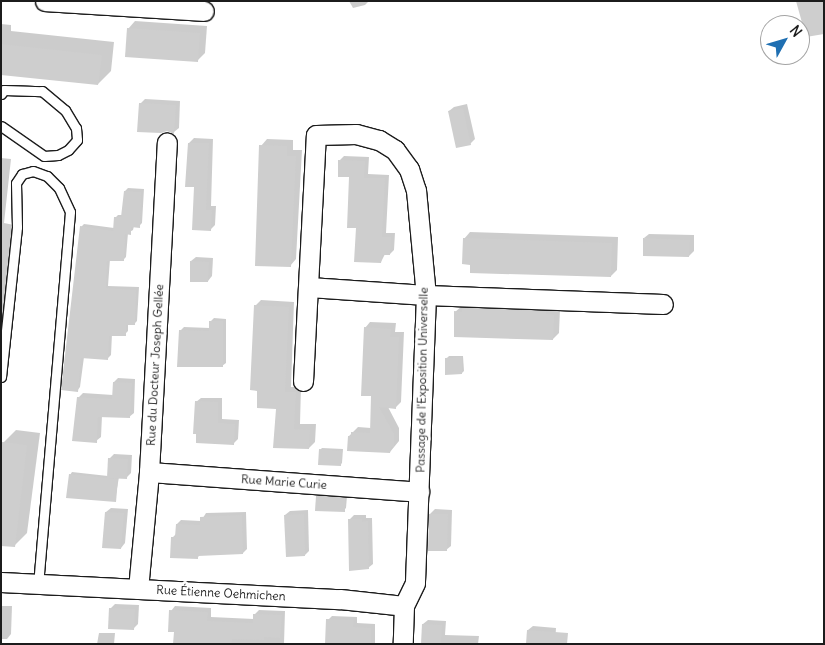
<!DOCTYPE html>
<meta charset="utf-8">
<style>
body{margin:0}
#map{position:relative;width:825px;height:645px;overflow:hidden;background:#fff;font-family:Delius,sans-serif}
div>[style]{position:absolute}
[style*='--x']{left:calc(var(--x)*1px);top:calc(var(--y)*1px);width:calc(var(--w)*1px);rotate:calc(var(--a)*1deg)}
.shadow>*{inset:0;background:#0003}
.building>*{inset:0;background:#cecece}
.roads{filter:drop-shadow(1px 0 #1c1c1c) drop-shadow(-1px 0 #1c1c1c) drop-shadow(0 1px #1c1c1c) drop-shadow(0 -1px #1c1c1c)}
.service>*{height:9px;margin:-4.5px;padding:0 4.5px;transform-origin:4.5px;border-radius:4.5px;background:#fff}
.minor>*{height:19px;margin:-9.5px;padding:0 9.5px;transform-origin:9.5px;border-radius:9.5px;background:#fff}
span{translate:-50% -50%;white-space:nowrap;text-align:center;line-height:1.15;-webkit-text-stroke:5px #fff;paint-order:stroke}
.street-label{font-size:12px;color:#1c1c1c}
.frame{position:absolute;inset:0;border:2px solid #1c1c1c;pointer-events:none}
.north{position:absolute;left:760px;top:15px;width:50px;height:50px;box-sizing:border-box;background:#fff;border:1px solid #a4a4a4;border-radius:50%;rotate:51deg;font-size:14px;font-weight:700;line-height:20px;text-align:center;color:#1c1c1c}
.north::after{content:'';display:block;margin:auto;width:18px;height:22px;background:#1f6fb2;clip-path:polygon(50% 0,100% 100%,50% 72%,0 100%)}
</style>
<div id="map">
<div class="shadow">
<div style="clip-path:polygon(349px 1px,369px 1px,365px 5px,353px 8px)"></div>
<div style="clip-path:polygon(135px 21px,207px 26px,205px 53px,198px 60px,128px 29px)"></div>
<div style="clip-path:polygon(1px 24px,11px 25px,11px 31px,114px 42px,111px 71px,98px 84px,1px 74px)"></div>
<div style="clip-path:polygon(145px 99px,180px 101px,179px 128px,174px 132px,140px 104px)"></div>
<div style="clip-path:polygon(467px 104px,475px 139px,470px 144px,449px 111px,454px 107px)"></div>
<div style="clip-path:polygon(194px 138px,213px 139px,211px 206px,216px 206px,215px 225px,210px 230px,195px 186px,189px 143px)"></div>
<div style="clip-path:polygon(267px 139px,293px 140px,293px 150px,302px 150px,296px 259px,290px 266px,261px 146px)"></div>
<div style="clip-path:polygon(344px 156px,369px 157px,368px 174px,389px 175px,386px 233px,395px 233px,394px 250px,390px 254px,385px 254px,381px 262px,357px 227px,351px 176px,340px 160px)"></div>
<div style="clip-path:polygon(1px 158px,11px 159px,4px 223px,14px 225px,1px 345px)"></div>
<div style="clip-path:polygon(128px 188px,144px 189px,142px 223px,139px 226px,134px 226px,133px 230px,128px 233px,126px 257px,123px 260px,110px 259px,108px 286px,139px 287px,137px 321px,134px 324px,128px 324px,128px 331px,125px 334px,112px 334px,111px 355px,108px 358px,84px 357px,80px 387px,77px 391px,81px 227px,84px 224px,114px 228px,115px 218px,118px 215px,123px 215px,125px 191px)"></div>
<div style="clip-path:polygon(470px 232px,618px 237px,617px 270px,611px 276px,471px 263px,464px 239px)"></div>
<div style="clip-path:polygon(649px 234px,694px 235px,694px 251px,689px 256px,644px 238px)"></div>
<div style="clip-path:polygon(196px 257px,213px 258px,212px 276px,208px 281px,191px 261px)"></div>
<div style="clip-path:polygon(261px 300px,294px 302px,291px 387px,301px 387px,300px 424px,316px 424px,315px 442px,309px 448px,275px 446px,277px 408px,255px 306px)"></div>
<div style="clip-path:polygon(462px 306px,560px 309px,559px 333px,553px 339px,455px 312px)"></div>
<div style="clip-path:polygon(214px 318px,226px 319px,226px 363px,222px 366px,180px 331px,184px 327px,210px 328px,210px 322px)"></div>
<div style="clip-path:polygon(370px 322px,396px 323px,395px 332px,404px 332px,401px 402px,396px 407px,388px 407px,399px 428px,399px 441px,390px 452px,349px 436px,358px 427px,371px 428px,373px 395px,365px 328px)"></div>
<div style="clip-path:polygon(449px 356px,463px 356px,464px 371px,462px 373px,447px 358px)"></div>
<div style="clip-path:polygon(118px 378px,135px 379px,134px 413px,129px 417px,102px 416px,101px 437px,96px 441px,78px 398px,83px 393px,113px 395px,114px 382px)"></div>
<div style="clip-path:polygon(201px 398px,222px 398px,222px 419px,239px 420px,238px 439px,234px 443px,197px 432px,196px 402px)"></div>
<div style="clip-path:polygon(16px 430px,40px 433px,27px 533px,14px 546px,1px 544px,1px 461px,3px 443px)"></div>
<div style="clip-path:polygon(322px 448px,343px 449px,342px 463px,340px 465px,320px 450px)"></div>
<div style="clip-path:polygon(114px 454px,132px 455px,131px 473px,126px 478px,119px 477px,115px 500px,70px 475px,72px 472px,108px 476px,109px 459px)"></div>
<div style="clip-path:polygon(319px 494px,347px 496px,346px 508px,344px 510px,317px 496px)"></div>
<div style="clip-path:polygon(111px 508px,128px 509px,125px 543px,121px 548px,106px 512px)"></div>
<div style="clip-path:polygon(435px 509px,452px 510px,451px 546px,446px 550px,430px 514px)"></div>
<div style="clip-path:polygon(308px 510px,309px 551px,305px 555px,285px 515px,290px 511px)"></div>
<div style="clip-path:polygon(246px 512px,247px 549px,243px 553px,201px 554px,197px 558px,172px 538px,177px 533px,177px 524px,181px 520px,201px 521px,206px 513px)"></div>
<div style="clip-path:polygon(354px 515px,366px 515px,366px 518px,372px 518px,373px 564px,368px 568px,349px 520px)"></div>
<div style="clip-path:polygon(115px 604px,139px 605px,138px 624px,133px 629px,110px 609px)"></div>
<div style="clip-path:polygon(1px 606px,12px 606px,11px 634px,7px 639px,1px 639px)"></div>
<div style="clip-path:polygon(175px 606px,211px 608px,211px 617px,254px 619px,254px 615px,259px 610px,285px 611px,284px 644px,174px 644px,175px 631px,171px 611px)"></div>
<div style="clip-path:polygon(332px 616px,357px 617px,357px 623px,375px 624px,375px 644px,327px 644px,328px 620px)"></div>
<div style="clip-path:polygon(428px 620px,446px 621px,445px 635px,479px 636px,478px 644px,423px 644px,423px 624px)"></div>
<div style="clip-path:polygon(533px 626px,556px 628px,555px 644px,527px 644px,528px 630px)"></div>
<div style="clip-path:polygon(99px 633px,115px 633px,114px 644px,97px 644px)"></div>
</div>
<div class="building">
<div style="clip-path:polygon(796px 1px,824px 1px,824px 34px,806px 37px)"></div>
<div style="clip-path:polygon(127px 28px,200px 33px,198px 62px,125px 57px)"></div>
<div style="clip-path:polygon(1px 44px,102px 55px,98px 85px,1px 75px)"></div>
<div style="clip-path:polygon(139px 103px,176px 105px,174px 134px,167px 131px,161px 133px,137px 132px)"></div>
<div style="clip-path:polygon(463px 108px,471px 145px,456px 148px,448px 111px)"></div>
<div style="clip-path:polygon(188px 143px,209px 143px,206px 210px,212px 210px,211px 231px,192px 230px,194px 187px,185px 187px)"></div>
<div style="clip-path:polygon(259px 145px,287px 146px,287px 156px,296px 156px,291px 267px,255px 266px)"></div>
<div style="clip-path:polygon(338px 160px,365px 161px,364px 178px,385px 178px,382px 237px,391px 237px,390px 255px,382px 255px,381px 263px,354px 262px,356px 228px,347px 228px,349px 177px,338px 177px)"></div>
<div style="clip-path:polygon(124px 191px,141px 192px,140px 228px,131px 227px,131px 235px,125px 234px,124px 261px,107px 261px,106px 288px,136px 290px,135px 325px,126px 325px,126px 336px,109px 336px,108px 360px,81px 358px,78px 392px,61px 390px,80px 226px,113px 231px,114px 217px,121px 217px)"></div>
<div style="clip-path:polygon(463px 238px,612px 243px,611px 277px,470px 273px,470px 265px,462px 264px)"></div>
<div style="clip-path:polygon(643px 238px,690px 240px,689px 257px,643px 256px)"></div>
<div style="clip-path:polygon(190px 261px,209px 262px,208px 282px,190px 282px)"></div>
<div style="clip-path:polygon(254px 305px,289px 307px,285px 392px,296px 392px,294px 429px,310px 430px,309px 449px,273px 448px,276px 409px,257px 408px,257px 391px,250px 390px)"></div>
<div style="clip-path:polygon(462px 308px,546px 311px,546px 314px,554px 315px,553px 340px,454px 337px,454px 311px,462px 312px)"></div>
<div style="clip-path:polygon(209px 321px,223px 321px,223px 367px,177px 367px,179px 330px,209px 331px)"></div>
<div style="clip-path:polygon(364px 327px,391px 329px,390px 337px,399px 337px,396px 409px,379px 407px,394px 434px,394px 447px,391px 447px,390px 453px,347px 451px,348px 436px,351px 436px,351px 432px,370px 433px,371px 396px,361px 396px)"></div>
<div style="clip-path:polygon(462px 357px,462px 374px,445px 375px,445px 358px)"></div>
<div style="clip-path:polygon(113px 382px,132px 383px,130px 418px,98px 417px,97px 443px,72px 441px,77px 397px,112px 399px)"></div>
<div style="clip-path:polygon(195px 401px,218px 402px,218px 423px,235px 424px,234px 445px,196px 443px,196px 434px,193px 434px)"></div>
<div style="clip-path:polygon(2px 442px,27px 445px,15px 547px,1px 546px)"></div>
<div style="clip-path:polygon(319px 449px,342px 451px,341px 466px,318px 465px)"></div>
<div style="clip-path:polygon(108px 458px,128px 459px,127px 479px,107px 478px)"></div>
<div style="clip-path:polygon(69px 474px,118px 479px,116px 502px,66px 498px)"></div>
<div style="clip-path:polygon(316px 496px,345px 498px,345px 512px,315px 511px)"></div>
<div style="clip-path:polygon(105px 512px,124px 513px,121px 549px,102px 548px)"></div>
<div style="clip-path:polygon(304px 514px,305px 556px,286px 557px,284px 515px)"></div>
<div style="clip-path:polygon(429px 514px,448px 514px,447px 551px,428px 551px)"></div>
<div style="clip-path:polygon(242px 515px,243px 554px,198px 556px,198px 559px,170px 558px,171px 537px,175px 537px,176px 524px,200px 525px,200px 517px)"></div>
<div style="clip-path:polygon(348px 519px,362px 519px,362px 522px,368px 521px,369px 569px,349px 571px)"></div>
<div style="clip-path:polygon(109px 608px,135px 609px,134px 630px,108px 629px)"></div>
<div style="clip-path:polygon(169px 610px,208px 612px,207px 621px,253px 623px,253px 614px,282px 615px,280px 638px,264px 637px,264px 640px,232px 639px,231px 644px,173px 644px,174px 632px,168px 632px)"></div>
<div style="clip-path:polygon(326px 619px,354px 620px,353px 627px,371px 628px,371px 644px,325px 644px)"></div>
<div style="clip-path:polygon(422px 624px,442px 625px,441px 644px,421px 644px)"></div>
<div style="clip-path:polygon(527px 630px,568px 633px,567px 644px,526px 644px)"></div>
</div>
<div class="roads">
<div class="service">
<div style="--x:1;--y:94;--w:5;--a:-53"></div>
<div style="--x:4;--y:90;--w:38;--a:2"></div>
<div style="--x:42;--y:91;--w:30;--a:40"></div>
<div style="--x:65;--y:110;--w:21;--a:59"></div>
<div style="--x:76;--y:128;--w:12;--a:85"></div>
<div style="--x:77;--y:140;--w:13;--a:132"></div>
<div style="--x:68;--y:150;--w:11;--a:153"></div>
<div style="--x:58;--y:155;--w:14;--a:176"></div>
<div style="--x:44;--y:156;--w:52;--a:-145.1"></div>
<div style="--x:1;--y:377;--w:151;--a:-83.9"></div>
<div style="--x:17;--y:227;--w:44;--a:-91.3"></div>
<div style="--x:16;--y:183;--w:11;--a:-56"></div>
<div style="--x:22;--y:174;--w:11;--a:-15"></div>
<div style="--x:33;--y:171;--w:15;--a:20"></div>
<div style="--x:47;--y:176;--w:17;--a:45"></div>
<div style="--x:59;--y:188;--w:26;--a:65"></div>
<div style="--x:70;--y:212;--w:373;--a:94.9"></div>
</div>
<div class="minor">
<div style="--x:45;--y:1;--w:159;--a:3.6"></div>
<div style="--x:309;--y:287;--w:117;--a:3.9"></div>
<div style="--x:426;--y:295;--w:237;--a:2.2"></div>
<div style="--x:303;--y:381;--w:246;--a:-87"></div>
<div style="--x:316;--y:135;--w:40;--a:-1.4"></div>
<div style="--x:356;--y:134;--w:24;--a:15"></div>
<div style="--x:379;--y:140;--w:19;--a:32"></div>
<div style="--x:395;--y:150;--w:24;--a:54"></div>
<div style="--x:409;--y:169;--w:22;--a:72"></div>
<div style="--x:416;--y:190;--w:105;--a:84.6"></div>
<div style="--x:426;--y:295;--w:288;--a:92.2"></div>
<div style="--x:415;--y:583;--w:25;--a:116"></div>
<div style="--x:404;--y:606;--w:38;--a:92"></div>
<div style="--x:149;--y:472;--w:271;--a:4.2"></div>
<div style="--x:1;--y:582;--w:339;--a:2.9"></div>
<div style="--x:340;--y:599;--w:64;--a:6.2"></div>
<div style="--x:138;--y:589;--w:118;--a:-84.6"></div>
<div style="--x:149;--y:472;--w:330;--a:-86.9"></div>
</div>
</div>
<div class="street-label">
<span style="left:155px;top:365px;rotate:-87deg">Rue du Docteur Joseph Gellée</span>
<span style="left:422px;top:380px;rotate:-89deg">Passage de l'Exposition Universelle</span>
<span style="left:284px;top:482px;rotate:4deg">Rue Marie Curie</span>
<span style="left:221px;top:593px;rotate:3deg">Rue Étienne Oehmichen</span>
</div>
<div class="frame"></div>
<div class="north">N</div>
</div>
